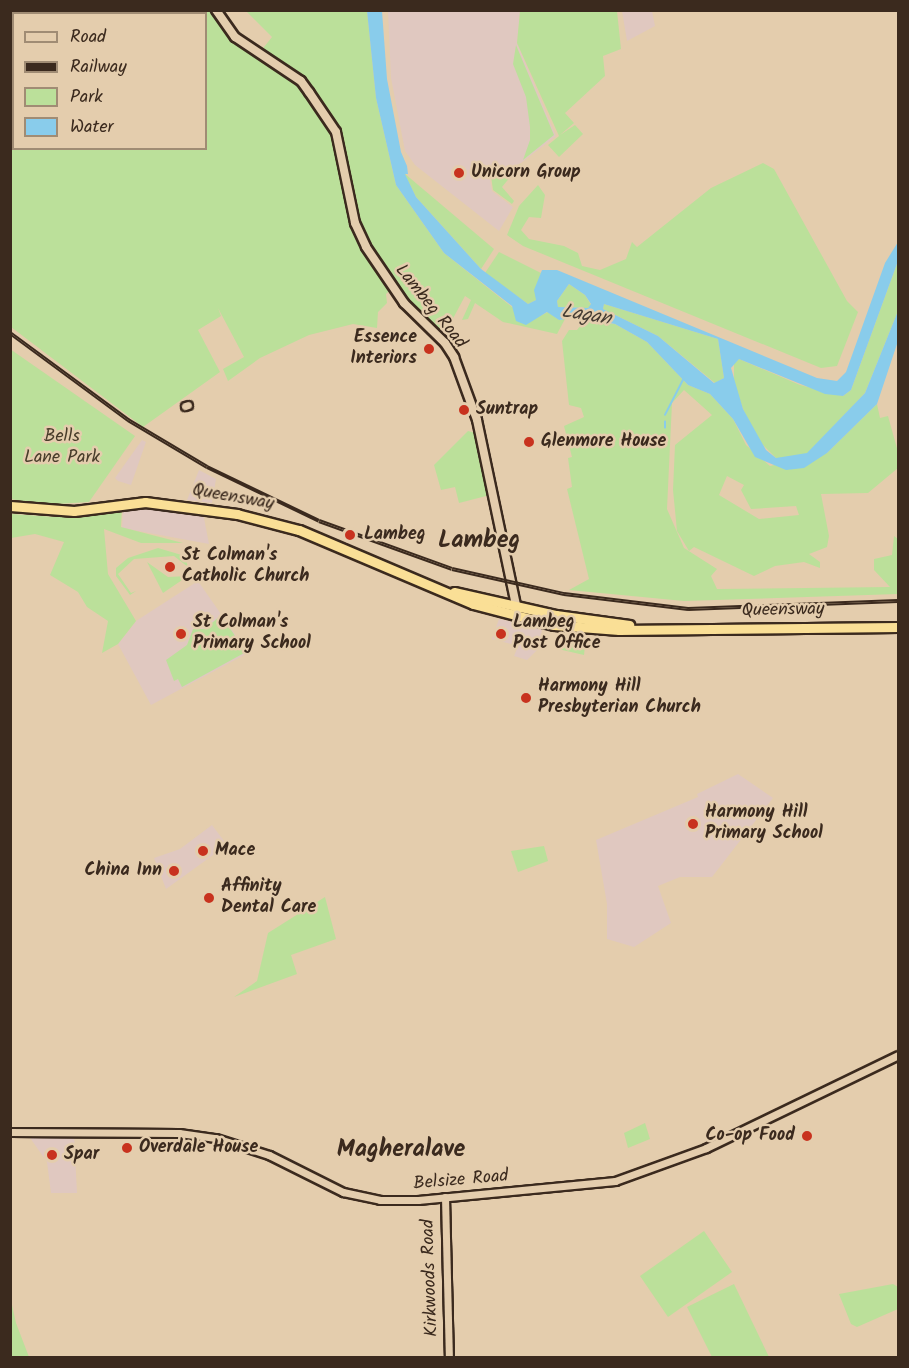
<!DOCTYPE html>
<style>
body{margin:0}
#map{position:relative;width:909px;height:1368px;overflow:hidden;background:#e4cdad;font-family:Kalam,sans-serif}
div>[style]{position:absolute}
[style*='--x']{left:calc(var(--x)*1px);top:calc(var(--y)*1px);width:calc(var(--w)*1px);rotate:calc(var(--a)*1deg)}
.built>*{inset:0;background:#e0c8c0}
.green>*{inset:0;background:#bbe09a}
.water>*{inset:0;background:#89cceb}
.stream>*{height:1.5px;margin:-0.75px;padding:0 0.75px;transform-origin:0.75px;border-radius:0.75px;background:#89cceb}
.roads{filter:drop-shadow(2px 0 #3b2a1e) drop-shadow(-2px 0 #3b2a1e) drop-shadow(0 2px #3b2a1e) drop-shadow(0 -2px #3b2a1e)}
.tertiary>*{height:7px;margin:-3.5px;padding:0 3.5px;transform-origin:3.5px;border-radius:3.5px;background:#e4cdad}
.secondary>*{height:8px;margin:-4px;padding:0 4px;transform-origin:4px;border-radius:4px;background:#e4cdad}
.trunk>*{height:9px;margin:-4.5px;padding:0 4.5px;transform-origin:4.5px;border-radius:4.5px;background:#fadf96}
.rail>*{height:4px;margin-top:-2px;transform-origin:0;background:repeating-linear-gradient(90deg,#e4cdad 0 4.5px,#3b2a1e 0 9px);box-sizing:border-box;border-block:2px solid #3b2a1e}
.dots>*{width:16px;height:16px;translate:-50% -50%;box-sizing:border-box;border:3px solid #e4cdad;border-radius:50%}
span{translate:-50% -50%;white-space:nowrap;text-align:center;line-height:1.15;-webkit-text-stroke:5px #e4cdad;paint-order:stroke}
.poi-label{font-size:18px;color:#3b2a1e;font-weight:700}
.left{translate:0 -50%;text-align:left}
.right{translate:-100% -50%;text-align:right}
.street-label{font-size:18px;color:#3b2a1e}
.park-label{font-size:18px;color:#483c2a}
.water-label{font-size:20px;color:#433a32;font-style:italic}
.district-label{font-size:24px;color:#3b2a1e;font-weight:700}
.frame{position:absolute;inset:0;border:12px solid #3b2a1e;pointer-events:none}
.legend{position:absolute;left:12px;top:12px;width:195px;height:138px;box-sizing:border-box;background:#e4cdad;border:2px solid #a08c74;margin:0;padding:8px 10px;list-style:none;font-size:18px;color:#3b2a1e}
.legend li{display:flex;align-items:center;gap:12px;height:30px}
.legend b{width:30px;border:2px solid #a08c74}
</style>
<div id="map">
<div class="built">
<div style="clip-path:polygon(388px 11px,520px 11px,517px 43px,556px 136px,521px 163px,489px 175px,492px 191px,513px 207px,499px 231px,415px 165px,405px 151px,391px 78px)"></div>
<div style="clip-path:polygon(622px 11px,652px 11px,655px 26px,627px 41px)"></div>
<div style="clip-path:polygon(142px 440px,146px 442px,131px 485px,118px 481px,115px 478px)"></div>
<div style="clip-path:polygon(199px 470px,216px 479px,212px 503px,187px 500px)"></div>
<div style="clip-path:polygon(154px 506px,203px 513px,209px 544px,122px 528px,123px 508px)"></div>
<div style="clip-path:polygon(198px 581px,248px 653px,151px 705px,118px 644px,136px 621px)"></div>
<div style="clip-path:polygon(499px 619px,542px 628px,540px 647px,527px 660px,514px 656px,518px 646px,492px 639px)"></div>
<div style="clip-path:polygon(738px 774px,773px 798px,712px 877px,680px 877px,658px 886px,671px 923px,634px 947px,607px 939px,607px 904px,596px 840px,698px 797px,697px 794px)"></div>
<div style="clip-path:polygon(212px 825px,227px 845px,166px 889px,154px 858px,180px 849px)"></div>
<div style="clip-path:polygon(74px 1134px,77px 1193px,51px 1193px,47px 1162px,28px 1135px)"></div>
</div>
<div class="green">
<div style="clip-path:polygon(19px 11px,210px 11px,229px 38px,307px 92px,310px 89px,260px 52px,272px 37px,246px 11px,367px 11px,376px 98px,396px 185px,444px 253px,512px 307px,536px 318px,548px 312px,559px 320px,565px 319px,557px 334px,503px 322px,475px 303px,468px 319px,462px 320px,471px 300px,465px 296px,449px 326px,440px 330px,395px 286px,386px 294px,387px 303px,378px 312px,377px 328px,353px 324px,309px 335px,260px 358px,228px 381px,223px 369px,244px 357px,218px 308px,221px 316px,198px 330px,220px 372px,143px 427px,11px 327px,10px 39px,13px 36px,14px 148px,206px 148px,206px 14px)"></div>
<div style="clip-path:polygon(520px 11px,617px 11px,621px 49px,603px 56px,605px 76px,565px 113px,574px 123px,560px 135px,575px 125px,583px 134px,559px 157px,548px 145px,559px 136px,517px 43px)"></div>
<div style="clip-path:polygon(516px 45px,554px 135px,523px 160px,530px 140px,530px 127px,526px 97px,513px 64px)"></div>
<div style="clip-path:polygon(763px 163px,774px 169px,847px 301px,858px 312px,837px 366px,821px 368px,523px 246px,507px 235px,519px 206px,538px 185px,545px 195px,541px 218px,529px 217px,521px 230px,529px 239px,564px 246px,578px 253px,582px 266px,600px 270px,626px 259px,632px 242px,637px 247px,711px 188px)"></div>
<div style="clip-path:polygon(521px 164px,502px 187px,514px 201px,512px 204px,493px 190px,491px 176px)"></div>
<div style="clip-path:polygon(404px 173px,494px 249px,481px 269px,416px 197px)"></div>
<div style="clip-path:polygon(499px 252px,541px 273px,536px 300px,528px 304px,485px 273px)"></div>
<div style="clip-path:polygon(898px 261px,898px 311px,865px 393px,808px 453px,791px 459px,776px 458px,756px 438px,743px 409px,734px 383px,734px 363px,739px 359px,800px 385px,843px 396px,851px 390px)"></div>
<div style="clip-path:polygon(569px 284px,585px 295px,591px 305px,588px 308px,558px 307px,557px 301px)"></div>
<div style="clip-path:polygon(604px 304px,718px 339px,724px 378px,715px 383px,658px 336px,603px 309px)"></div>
<div style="clip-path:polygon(evenodd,584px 321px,615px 324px,647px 342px,688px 385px,710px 394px,733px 419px,746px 445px,770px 466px,827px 453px,877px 404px,880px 418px,888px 416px,898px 452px,898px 468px,868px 493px,821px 494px,829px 536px,827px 547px,809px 554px,820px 562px,820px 568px,804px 562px,775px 566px,754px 576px,694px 547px,689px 551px,677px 531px,673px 490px,675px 445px,712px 415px,684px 390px,672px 403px,667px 509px,684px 548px,717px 569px,711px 576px,717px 589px,890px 587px,874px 570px,874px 559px,892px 555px,894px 536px,898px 539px,898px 594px,684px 601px,569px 590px,589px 579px,567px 489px,572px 487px,568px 458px,572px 457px,564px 426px,584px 417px,581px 408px,569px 405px,562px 341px,569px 330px,577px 330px,584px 321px,727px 476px,744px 485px,741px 490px,751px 509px,796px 506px,799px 515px,759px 519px,719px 495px,727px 476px)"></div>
<div style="clip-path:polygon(10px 349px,135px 436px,89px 502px,41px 505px,11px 499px)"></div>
<div style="clip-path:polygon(468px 431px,476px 433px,490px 495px,459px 503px,455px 487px,441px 490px,434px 465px)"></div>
<div style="clip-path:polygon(122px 507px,121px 527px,183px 543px,141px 543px,104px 529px,108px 574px,136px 621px,118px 644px,102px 653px,108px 621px,87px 607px,78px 592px,50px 575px,64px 542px,35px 534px,11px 538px,11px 514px,56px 517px)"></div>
<div style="clip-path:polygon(158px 548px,185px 556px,188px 567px,174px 556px,134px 559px,118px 574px,131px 593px,136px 591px,130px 595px,116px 576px,116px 568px,128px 558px)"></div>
<div style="clip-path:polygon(147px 562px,168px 577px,188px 576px,163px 593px)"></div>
<div style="clip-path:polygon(221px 615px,246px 652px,182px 687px,178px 679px,174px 681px,166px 660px,187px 645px,193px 629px,205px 629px)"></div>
<div style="clip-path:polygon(560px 635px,586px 636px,584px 655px,558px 649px,555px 644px)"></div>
<div style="clip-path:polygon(544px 846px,548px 861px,518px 872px,511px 851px)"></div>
<div style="clip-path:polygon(325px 897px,336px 939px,291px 955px,297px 974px,234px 997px,257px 981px,268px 933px)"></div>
<div style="clip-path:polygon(645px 1123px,650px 1139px,628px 1148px,624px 1133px)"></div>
<div style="clip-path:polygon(704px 1231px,732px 1272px,668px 1317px,640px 1276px)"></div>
<div style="clip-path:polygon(734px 1284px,769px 1357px,712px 1357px,687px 1307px)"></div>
<div style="clip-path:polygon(893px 1284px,898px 1287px,898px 1309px,857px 1327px,851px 1324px,839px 1294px)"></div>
<div style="clip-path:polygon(10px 1296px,16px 1323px,29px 1357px,11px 1357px)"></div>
</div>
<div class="water">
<div style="clip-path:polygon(evenodd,367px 11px,382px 11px,387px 79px,401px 152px,407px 166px,408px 174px,405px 174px,416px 197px,481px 269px,528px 304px,536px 300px,534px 290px,542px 270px,557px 270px,817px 378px,837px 381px,846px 372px,885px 263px,898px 242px,898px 261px,851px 390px,843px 396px,825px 394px,739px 359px,731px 368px,743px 409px,766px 450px,776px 458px,807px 453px,865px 393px,898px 311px,898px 341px,877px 404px,827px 453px,804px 468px,786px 470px,755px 457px,733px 419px,710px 394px,688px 385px,647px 342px,615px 324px,579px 317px,559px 320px,547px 312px,526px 325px,516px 321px,512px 306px,444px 253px,396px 185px,376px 98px,367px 11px,569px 284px,585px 295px,591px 304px,588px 308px,558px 307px,557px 301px,569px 284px,367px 11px,604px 304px,718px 339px,724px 378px,714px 383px,658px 336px,603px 309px,604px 304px)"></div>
</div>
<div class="stream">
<div style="--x:665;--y:415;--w:42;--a:-62.8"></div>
<div style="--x:665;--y:428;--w:6;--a:-90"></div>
</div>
<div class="roads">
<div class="tertiary">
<div style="--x:185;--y:406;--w:3;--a:-18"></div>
<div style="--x:10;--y:1132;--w:169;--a:0.3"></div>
<div style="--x:179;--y:1133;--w:37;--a:8"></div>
<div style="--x:216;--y:1138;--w:56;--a:17.8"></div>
<div style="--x:269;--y:1155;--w:83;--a:26.6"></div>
<div style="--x:343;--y:1192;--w:38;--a:12"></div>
<div style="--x:380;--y:1200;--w:38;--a:0"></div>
<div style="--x:418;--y:1200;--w:198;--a:-5.5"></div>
<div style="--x:615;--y:1181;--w:97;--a:-19.9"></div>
<div style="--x:706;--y:1148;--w:213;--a:-25.8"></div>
<div style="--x:445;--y:1197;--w:161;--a:88.6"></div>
</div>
<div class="secondary">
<div style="--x:216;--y:10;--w:33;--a:55"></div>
<div style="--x:235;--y:37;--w:79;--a:33.7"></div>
<div style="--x:301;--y:81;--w:14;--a:54"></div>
<div style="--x:309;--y:92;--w:48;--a:56"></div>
<div style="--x:336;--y:132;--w:93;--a:78.2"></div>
<div style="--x:355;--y:223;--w:26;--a:65"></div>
<div style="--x:366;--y:247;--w:68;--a:55.8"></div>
<div style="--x:404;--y:303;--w:57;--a:44.3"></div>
<div style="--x:445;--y:343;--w:17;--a:57"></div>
<div style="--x:454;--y:357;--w:67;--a:69.9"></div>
<div style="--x:477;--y:420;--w:194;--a:78.1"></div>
</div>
<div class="trunk">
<div style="--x:10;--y:506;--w:64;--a:4.5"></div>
<div style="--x:74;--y:511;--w:72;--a:-7.2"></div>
<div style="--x:145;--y:502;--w:93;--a:7.4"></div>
<div style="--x:237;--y:514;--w:64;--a:14.5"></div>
<div style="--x:299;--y:530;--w:189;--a:23"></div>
<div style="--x:473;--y:604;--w:84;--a:14.5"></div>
<div style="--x:554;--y:625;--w:65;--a:4.4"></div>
<div style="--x:619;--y:630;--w:279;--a:-0.6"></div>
<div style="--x:454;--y:592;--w:105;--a:12.7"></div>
<div style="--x:556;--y:615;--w:74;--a:7.8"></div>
</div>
</div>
<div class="rail">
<div style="--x:10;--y:333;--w:147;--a:36.4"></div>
<div style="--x:128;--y:420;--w:92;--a:30.7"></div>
<div style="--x:207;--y:467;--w:124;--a:25.7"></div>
<div style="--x:319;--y:521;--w:141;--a:19.8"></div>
<div style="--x:452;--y:569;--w:115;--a:12.6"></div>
<div style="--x:564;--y:594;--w:125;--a:6.9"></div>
<div style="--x:688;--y:609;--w:210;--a:-2.2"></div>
</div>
<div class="dots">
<div style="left:459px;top:173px;background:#c8321e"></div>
<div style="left:429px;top:349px;background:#c8321e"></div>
<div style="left:464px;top:410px;background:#c8321e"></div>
<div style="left:529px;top:442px;background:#c8321e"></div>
<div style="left:350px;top:535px;background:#c8321e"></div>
<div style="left:170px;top:567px;background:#c8321e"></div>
<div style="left:181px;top:634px;background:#c8321e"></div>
<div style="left:501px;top:634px;background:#c8321e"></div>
<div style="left:526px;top:698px;background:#c8321e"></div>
<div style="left:693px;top:824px;background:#c8321e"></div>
<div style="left:203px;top:851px;background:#c8321e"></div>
<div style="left:174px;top:871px;background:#c8321e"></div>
<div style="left:209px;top:898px;background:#c8321e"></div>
<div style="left:807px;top:1136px;background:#c8321e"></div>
<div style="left:127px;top:1148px;background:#c8321e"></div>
<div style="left:52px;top:1155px;background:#c8321e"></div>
</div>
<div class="poi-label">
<span class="left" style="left:471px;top:173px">Unicorn Group</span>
<span class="right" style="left:417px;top:349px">Essence<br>Interiors</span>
<span class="left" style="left:476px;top:410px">Suntrap</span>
<span class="left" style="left:541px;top:442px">Glenmore House</span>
<span class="left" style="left:364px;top:535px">Lambeg</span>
<span class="left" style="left:182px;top:567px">St Colman's<br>Catholic Church</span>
<span class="left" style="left:193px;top:634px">St Colman's<br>Primary School</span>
<span class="left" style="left:513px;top:634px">Lambeg<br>Post Office</span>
<span class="left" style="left:538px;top:698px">Harmony Hill<br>Presbyterian Church</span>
<span class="left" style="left:705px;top:824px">Harmony Hill<br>Primary School</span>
<span class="left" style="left:215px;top:851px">Mace</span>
<span class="right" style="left:162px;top:871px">China Inn</span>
<span class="left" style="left:221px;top:898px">Affinity<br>Dental Care</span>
<span class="right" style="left:795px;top:1136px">Co-op Food</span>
<span class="left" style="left:139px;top:1148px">Overdale House</span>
<span class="left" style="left:64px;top:1155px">Spar</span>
</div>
<div class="street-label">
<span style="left:430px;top:307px;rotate:51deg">Lambeg Road</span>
<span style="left:233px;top:498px;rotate:10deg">Queensway</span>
<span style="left:783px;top:611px;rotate:-1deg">Queensway</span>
<span style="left:461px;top:1181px;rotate:-5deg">Belsize Road</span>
<span style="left:431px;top:1278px;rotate:-92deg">Kirkwoods Road</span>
</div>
<div class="park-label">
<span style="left:62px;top:448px">Bells<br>Lane Park</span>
</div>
<div class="water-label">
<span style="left:586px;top:316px;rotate:9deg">Lagan</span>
</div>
<div class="district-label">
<span style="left:479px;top:541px">Lambeg</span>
<span style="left:401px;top:1150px">Magheralave</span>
</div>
<div class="frame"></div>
<ul class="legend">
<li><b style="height:8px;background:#e4cdad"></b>Road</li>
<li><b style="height:8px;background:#3b2a1e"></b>Railway</li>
<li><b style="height:16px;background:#bbe09a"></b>Park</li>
<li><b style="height:16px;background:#89cceb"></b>Water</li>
</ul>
</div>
